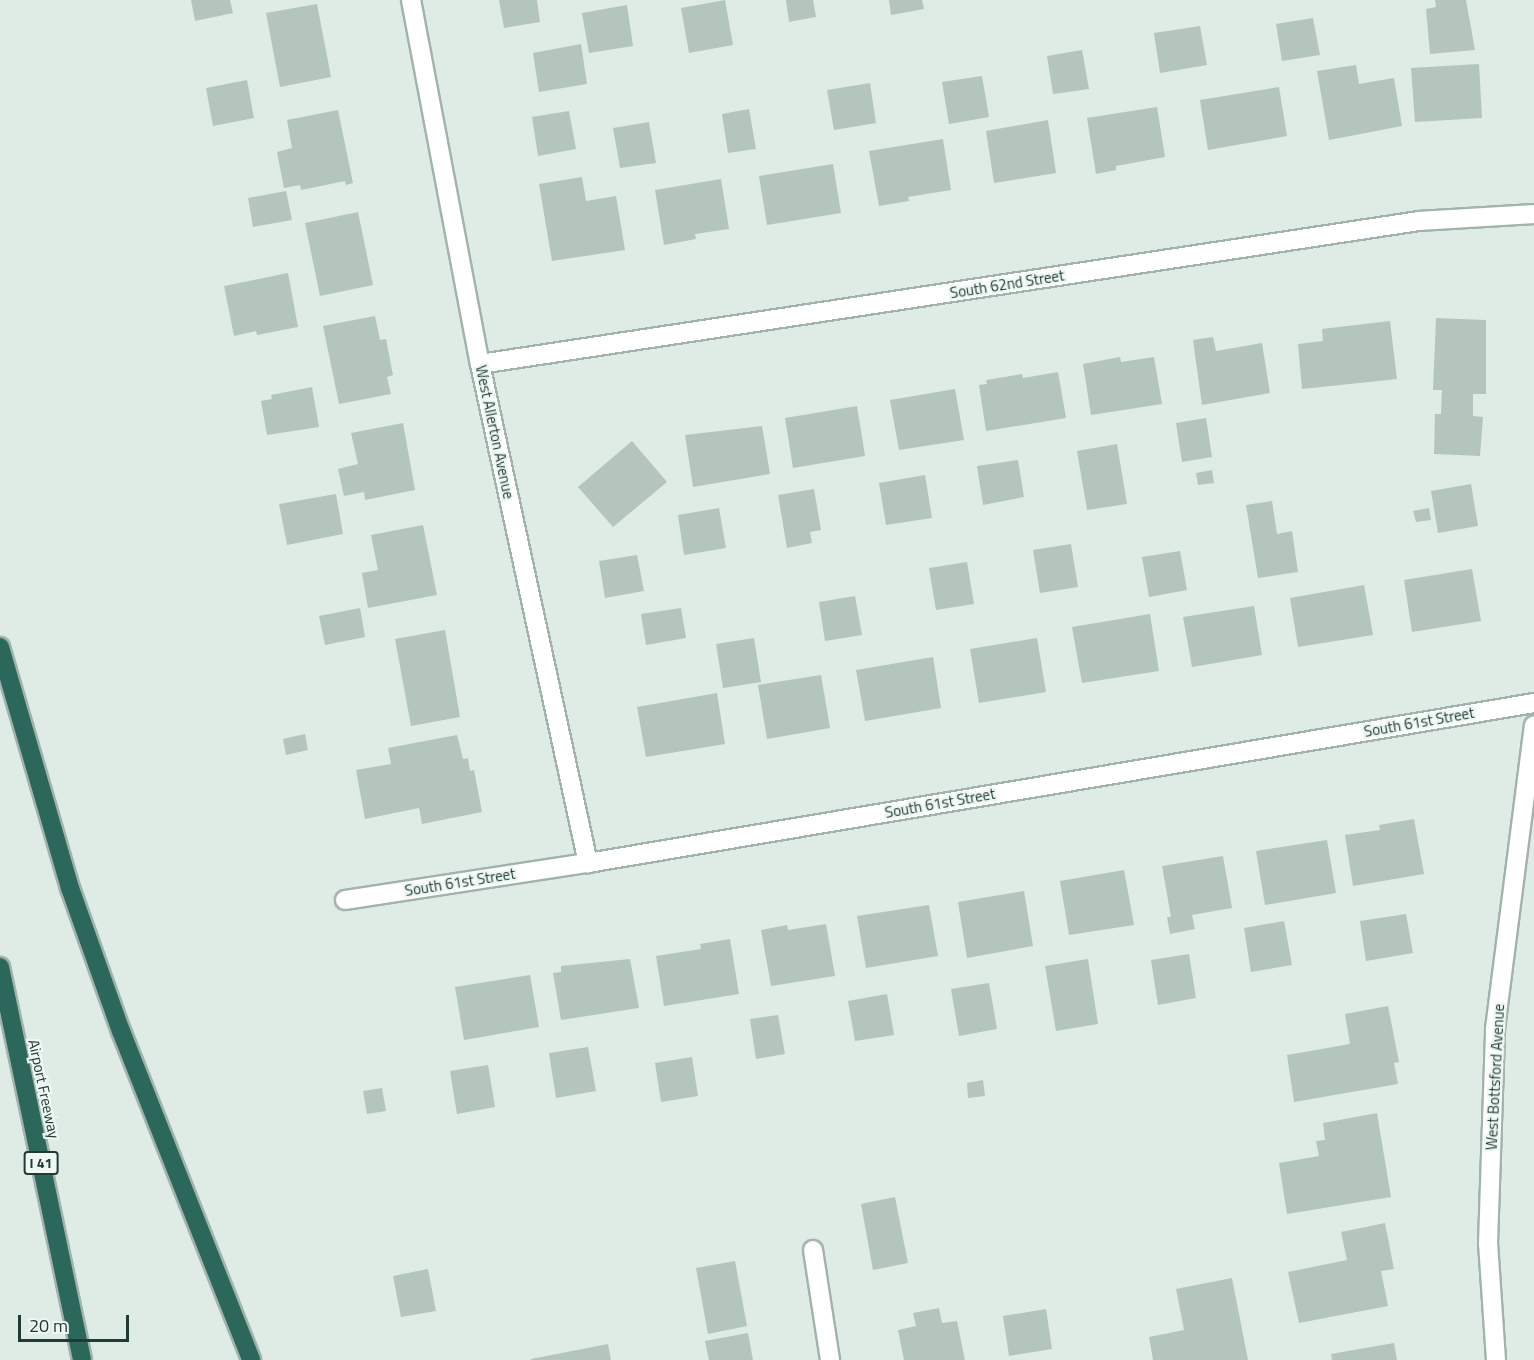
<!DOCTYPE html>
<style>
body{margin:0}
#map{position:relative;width:1534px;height:1360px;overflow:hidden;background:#dfebe5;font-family:"Titillium Web",sans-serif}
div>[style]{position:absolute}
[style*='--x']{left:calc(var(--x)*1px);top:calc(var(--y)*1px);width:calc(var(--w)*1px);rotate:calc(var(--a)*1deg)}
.building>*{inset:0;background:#b4c5be}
.roads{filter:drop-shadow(2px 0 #a2b3ac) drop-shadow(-2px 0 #a2b3ac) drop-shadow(0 2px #a2b3ac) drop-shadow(0 -2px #a2b3ac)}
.minor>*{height:18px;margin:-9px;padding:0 9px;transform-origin:9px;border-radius:9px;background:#fff}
.highway>*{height:18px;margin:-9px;padding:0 9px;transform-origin:9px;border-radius:9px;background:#2c675b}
span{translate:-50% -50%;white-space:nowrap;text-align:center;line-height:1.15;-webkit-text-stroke:4.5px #eff7f3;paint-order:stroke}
.shield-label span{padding:2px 4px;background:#eff7f3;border:2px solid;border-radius:4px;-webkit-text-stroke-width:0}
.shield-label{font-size:14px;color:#203b34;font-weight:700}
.street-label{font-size:15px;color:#203b34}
.scale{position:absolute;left:18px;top:1315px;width:111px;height:27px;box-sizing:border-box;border:3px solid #203b34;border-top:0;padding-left:8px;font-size:18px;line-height:21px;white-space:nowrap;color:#203b34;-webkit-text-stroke:4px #eff7f3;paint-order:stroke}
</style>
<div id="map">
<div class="building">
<div style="clip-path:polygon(191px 0,230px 0,233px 13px,195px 21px)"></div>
<div style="clip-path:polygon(499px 0,537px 0,540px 22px,504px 28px)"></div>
<div style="clip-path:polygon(725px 0,733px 45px,689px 53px,681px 8px)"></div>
<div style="clip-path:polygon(786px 0,813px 0,816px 17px,789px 22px)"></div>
<div style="clip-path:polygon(889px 0,922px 0,924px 9px,891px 15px)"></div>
<div style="clip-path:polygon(1435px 0,1466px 0,1475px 50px,1430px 54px,1426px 9px,1436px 7px)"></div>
<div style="clip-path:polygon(317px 4px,331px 77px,280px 87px,266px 13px)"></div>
<div style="clip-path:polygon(627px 5px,633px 46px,589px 53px,582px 13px)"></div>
<div style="clip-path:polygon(1313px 18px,1320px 55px,1282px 61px,1276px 24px)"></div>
<div style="clip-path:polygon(1200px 26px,1207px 65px,1160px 73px,1154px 33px)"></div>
<div style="clip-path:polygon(581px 44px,587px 84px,539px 92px,533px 53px)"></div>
<div style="clip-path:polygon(1082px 50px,1089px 89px,1053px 94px,1047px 56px)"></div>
<div style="clip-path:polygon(1479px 64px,1482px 118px,1415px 122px,1411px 68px)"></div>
<div style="clip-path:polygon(1356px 65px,1359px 84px,1394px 78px,1402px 126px,1329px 140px,1317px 71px)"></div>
<div style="clip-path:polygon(982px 76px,989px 117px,949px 124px,942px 82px)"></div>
<div style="clip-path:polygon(247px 80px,254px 118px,213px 126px,206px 88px)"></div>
<div style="clip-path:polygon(870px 83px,876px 123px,834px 130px,827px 90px)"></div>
<div style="clip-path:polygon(1279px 87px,1287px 136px,1208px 150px,1200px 100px)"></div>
<div style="clip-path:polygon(1157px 107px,1165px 157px,1116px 166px,1116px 170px,1096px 174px,1087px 118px)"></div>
<div style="clip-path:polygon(749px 109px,756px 149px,728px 153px,722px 114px)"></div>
<div style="clip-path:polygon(338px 110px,353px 183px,346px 185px,345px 181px,301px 190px,300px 185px,284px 188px,277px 152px,292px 148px,287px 120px)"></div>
<div style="clip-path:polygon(569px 111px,576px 149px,538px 156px,532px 117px)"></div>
<div style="clip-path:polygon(1048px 120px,1056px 173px,994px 183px,986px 131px)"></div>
<div style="clip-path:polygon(649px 122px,656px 163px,620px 168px,613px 128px)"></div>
<div style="clip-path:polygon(943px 139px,951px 190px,908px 197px,909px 201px,879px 206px,869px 151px)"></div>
<div style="clip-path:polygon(833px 164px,841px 213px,767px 225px,759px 176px)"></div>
<div style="clip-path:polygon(582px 177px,586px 201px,616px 196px,625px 250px,552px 261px,539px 184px)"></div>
<div style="clip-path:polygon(721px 179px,729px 229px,695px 234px,696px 239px,664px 245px,655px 190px)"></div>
<div style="clip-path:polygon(286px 191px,292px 220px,253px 227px,248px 198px)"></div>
<div style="clip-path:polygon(358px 212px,373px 285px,320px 296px,305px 223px)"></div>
<div style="clip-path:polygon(288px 273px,298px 327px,257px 335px,256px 331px,234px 336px,224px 286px)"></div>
<div style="clip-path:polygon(375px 316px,380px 340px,386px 339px,393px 375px,387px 377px,391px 394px,339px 404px,323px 326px)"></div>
<div style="clip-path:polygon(1436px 318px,1486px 320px,1486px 394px,1473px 394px,1473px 416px,1483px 417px,1480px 456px,1434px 454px,1435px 414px,1441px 414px,1442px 390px,1433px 390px)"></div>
<div style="clip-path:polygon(1390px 321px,1397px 379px,1302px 389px,1298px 344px,1323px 341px,1322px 329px)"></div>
<div style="clip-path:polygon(1213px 337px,1216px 351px,1262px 343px,1270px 393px,1202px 405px,1193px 340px)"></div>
<div style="clip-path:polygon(1120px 357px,1121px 362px,1154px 357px,1162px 404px,1091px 415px,1083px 364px)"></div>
<div style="clip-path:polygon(1058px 372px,1066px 418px,986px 431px,979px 385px,987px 384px,986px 380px,1022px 374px,1023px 378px)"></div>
<div style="clip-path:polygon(312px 387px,319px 427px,267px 435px,261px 401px,272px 399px,271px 395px)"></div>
<div style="clip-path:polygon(955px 389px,964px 440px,899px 450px,890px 400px)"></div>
<div style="clip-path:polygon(857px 406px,865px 456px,793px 468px,785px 418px)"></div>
<div style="clip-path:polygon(1206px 418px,1212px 457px,1182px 462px,1176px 423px)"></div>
<div style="clip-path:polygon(403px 423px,415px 490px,365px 500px,364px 492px,344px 496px,338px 469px,358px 464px,351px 433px)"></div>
<div style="clip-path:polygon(762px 426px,770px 474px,693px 487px,685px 435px)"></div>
<div style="clip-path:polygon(632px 441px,667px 482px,613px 527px,578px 487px)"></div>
<div style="clip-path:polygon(1117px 444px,1127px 504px,1087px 510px,1077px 451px)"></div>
<div style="clip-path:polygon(1018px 460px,1024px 497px,983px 505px,977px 466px)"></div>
<div style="clip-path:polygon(1212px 470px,1214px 483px,1198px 485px,1196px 473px)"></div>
<div style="clip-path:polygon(925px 475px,932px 518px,886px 525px,879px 483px)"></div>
<div style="clip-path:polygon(1471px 484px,1478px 526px,1438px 533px,1431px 491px)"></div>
<div style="clip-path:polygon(814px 489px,821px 530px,810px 532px,812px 543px,787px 548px,778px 495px)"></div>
<div style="clip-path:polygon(336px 494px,343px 534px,287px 545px,279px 504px)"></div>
<div style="clip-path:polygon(1272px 501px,1277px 534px,1292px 531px,1298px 572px,1258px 578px,1246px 505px)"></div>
<div style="clip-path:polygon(719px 508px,726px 548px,684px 555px,678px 515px)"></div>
<div style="clip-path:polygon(1429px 508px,1431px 520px,1416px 522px,1413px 511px)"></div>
<div style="clip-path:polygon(423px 525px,437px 595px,368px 608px,362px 573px,378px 570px,371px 535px)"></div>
<div style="clip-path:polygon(1071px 544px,1078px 587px,1040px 593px,1033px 550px)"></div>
<div style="clip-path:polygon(1180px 551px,1187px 590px,1149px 597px,1142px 557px)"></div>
<div style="clip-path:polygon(637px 555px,644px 591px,605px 598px,599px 561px)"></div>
<div style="clip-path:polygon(967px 562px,974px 604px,936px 610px,929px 568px)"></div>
<div style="clip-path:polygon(1472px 569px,1481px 621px,1412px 632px,1404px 580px)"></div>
<div style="clip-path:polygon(1364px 585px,1373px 635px,1298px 647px,1290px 598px)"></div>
<div style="clip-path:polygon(855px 596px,862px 635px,825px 641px,819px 602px)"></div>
<div style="clip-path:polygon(1254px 606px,1262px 655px,1192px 667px,1183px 617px)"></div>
<div style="clip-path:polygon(360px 608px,365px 637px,325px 645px,319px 616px)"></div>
<div style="clip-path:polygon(681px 608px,686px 638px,646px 645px,641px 614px)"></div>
<div style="clip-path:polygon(1150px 614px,1159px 671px,1082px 683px,1072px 627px)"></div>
<div style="clip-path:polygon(445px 630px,460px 717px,411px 726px,395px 639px)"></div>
<div style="clip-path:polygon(754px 638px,761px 682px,723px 688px,716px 644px)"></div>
<div style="clip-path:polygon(1037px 638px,1046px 692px,979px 703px,970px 649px)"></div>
<div style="clip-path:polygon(933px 657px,941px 708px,865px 721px,856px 670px)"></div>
<div style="clip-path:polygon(821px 675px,830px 728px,767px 739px,758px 685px)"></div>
<div style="clip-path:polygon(717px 693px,725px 744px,646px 757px,637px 707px)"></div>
<div style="clip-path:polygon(305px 734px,308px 750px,286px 755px,283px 739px)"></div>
<div style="clip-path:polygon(457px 735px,463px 759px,468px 758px,470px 771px,474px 770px,482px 812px,422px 824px,419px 808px,365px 819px,356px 770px,391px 764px,388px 748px)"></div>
<div style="clip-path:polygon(1414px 819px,1424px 874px,1353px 886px,1345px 835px,1380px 830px,1379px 825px)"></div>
<div style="clip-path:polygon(1327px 840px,1336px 893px,1265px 905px,1256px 851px)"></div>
<div style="clip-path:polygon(1223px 856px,1232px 908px,1192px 915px,1195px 929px,1170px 934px,1167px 917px,1171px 917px,1162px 866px)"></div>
<div style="clip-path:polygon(1124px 870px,1134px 925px,1069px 935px,1060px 881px)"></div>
<div style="clip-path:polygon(1024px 891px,1033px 946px,967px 958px,958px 902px)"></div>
<div style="clip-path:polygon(929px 905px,938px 956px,866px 968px,857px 916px)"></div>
<div style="clip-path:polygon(1406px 914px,1413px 953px,1366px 961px,1360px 921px)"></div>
<div style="clip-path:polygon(1284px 921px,1292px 965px,1251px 972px,1244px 928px)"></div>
<div style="clip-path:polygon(826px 924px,835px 976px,771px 986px,761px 930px,787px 925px,788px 930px)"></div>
<div style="clip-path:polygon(730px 939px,739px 994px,664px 1006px,656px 956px,701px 949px,700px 944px)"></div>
<div style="clip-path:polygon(1189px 954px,1196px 998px,1158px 1005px,1151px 960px)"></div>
<div style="clip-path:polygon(630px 959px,639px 1008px,561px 1020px,553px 973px,561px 972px,561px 966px)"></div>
<div style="clip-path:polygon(1088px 959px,1098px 1024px,1056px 1031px,1045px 966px)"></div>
<div style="clip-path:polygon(530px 975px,539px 1027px,464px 1040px,455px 987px)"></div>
<div style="clip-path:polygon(989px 983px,997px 1029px,959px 1036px,951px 989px)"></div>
<div style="clip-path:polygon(887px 994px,894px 1035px,855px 1041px,848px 1001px)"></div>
<div style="clip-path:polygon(1388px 1006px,1399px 1062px,1394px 1063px,1398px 1084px,1294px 1102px,1287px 1055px,1350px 1044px,1345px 1014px)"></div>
<div style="clip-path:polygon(778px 1015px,785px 1054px,756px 1059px,750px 1019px)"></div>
<div style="clip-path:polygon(588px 1047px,596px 1091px,556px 1098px,549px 1053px)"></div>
<div style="clip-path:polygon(692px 1057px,698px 1096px,661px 1102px,655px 1063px)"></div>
<div style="clip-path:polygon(488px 1065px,495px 1107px,457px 1114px,450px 1071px)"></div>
<div style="clip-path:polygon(983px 1080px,985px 1096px,968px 1098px,967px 1083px)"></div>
<div style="clip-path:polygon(382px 1088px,386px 1111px,367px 1114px,363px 1091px)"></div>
<div style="clip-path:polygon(1377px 1113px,1391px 1197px,1287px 1214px,1279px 1163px,1319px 1156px,1316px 1141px,1325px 1140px,1323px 1123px)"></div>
<div style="clip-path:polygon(895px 1197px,908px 1263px,873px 1270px,861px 1204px)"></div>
<div style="clip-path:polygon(1385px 1223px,1394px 1269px,1381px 1271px,1388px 1306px,1299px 1323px,1288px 1272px,1347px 1260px,1341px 1232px)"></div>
<div style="clip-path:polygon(735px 1261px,747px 1326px,708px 1334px,696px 1268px)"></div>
<div style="clip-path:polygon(428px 1269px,436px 1311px,401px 1317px,393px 1276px)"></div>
<div style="clip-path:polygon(1232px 1278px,1248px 1360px,1153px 1360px,1149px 1337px,1184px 1330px,1176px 1289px)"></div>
<div style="clip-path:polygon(939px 1308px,942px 1323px,957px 1321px,965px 1360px,904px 1360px,898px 1330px,916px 1326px,913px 1313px)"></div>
<div style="clip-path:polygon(1046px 1309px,1052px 1349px,1009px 1356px,1003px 1316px)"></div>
<div style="clip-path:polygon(748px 1333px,753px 1360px,709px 1360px,705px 1341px)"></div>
<div style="clip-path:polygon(1394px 1343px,1397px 1360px,1332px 1360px,1331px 1354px)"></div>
<div style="clip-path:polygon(608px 1344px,611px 1360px,531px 1360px,531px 1359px)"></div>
</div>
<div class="roads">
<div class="minor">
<div style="--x:411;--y:0;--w:370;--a:79.3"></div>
<div style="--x:480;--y:364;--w:511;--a:77.79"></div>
<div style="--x:480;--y:364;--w:950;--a:-8.66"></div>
<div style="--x:1419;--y:221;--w:115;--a:-3.5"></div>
<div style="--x:345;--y:900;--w:246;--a:-8.7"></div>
<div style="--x:588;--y:863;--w:959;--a:-9.6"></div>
<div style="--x:813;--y:1250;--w:111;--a:81.2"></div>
<div style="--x:1496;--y:1360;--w:116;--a:-93.9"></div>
<div style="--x:1488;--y:1244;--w:215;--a:-88.1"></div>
<div style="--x:1495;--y:1029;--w:306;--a:-82.7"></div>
</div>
<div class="highway">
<div style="--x:0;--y:647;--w:251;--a:73.8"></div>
<div style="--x:70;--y:888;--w:152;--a:70.4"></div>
<div style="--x:121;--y:1031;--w:354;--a:68.4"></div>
<div style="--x:0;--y:967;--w:401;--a:78.2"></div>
</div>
</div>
<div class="shield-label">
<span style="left:41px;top:1163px">I 41</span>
</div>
<div class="street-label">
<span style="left:1007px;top:284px;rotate:-9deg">South 62nd Street</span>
<span style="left:495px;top:432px;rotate:78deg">West Allerton Avenue</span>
<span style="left:1419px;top:722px;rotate:-10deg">South 61st Street</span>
<span style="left:940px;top:803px;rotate:-10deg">South 61st Street</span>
<span style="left:460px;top:882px;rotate:-9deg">South 61st Street</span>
<span style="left:1495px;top:1077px;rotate:-87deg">West Bottsford Avenue</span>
<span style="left:44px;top:1089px;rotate:78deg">Airport Freeway</span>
</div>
<div class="scale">20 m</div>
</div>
